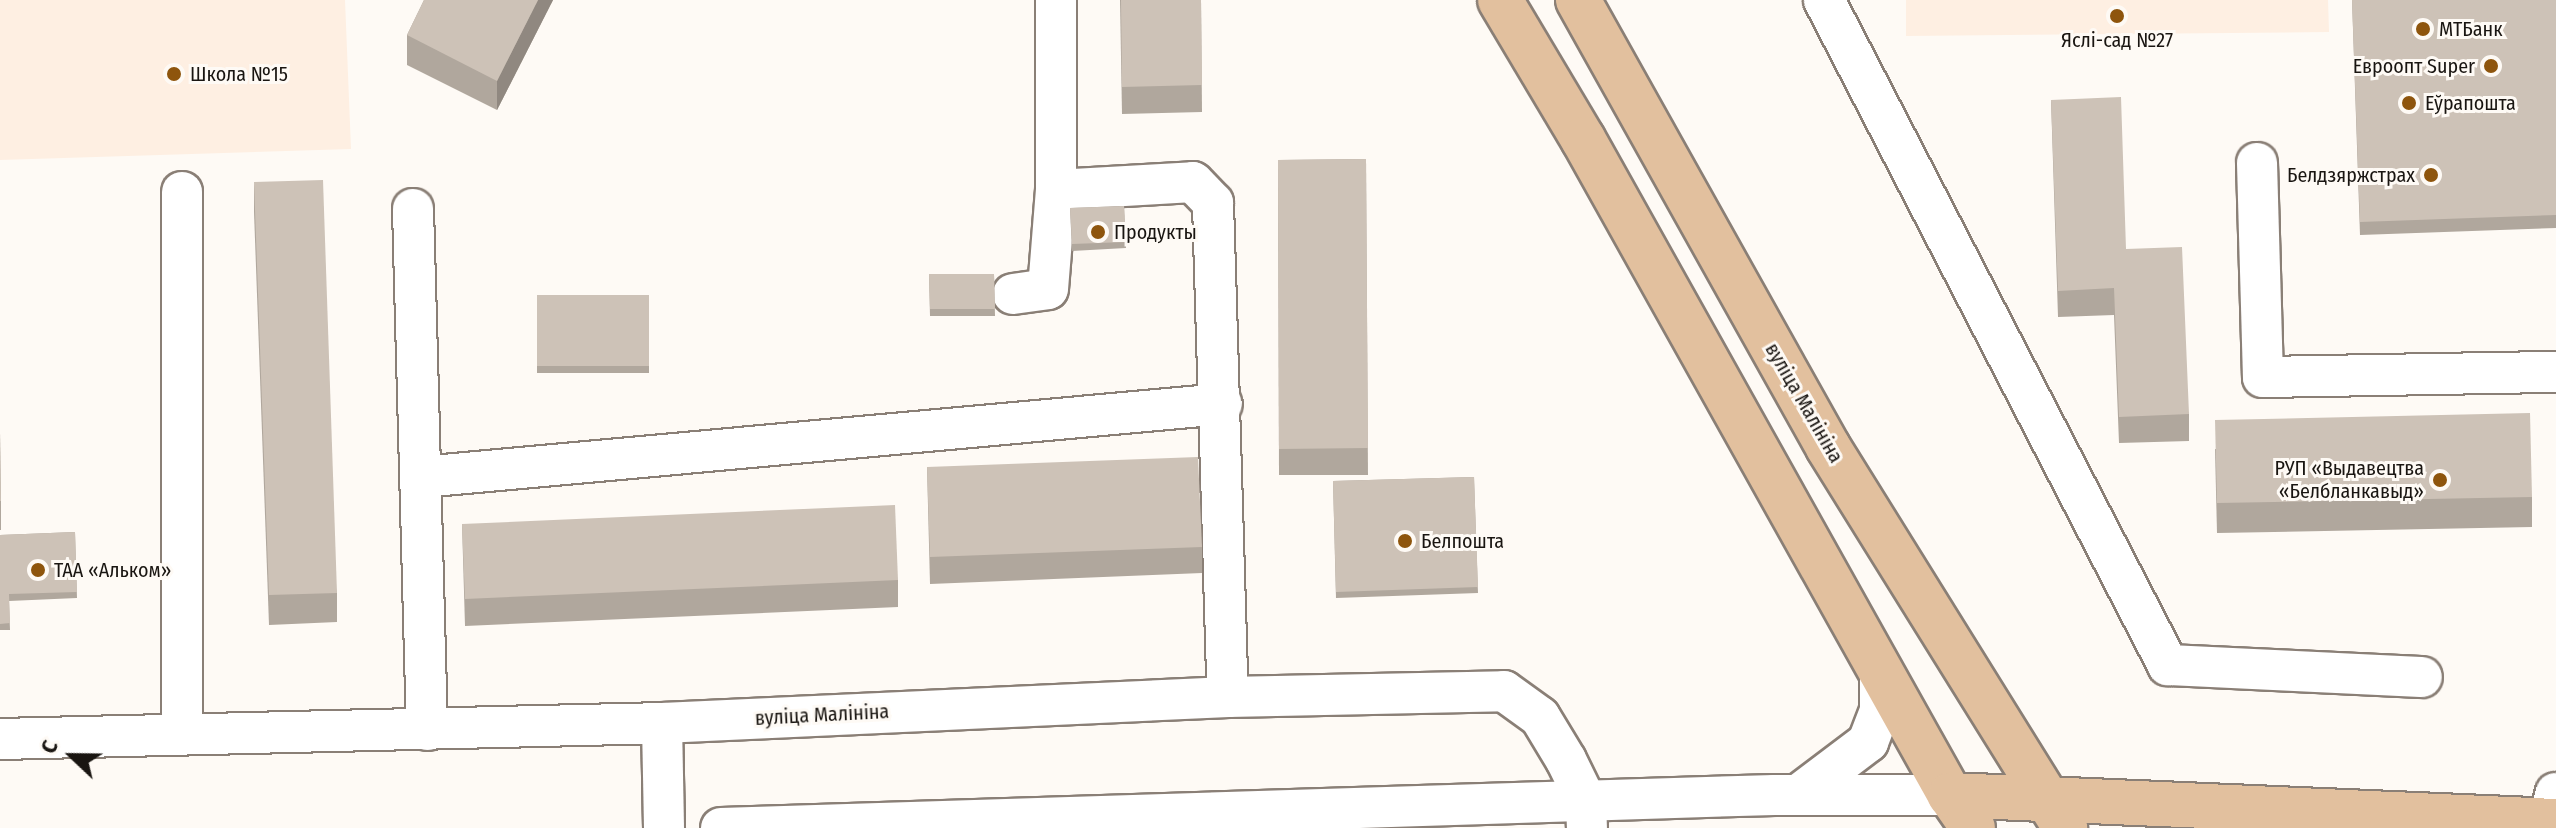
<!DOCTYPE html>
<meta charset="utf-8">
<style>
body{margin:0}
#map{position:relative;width:2556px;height:828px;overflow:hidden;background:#fefaf5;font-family:"Fira Sans Condensed",sans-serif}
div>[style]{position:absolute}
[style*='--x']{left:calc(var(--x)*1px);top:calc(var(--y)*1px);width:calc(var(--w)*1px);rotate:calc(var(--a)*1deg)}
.built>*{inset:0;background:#feefe2}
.roads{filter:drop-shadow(2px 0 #8a7f76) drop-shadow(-2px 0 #8a7f76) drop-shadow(0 2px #8a7f76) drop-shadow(0 -2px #8a7f76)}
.minor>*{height:40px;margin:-20px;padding:0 20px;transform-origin:20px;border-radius:20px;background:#fff}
.major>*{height:44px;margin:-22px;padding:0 22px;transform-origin:22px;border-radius:22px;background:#e2c09e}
.wall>*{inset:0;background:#b0a79d}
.shaded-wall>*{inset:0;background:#908880}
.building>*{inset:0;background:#cdc2b7}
.dots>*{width:22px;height:22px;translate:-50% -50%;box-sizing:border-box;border:4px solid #fefaf5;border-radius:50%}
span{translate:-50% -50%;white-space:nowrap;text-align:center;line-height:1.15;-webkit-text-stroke:6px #fefaf5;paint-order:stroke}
.poi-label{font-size:20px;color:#191511}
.left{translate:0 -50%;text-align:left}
.right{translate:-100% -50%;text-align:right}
.street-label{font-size:20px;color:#191511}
.north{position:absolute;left:32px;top:716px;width:80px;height:80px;-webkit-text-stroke:6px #fefaf5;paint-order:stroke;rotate:292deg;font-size:22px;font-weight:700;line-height:32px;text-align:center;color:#191511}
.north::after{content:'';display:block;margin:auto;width:28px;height:36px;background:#191511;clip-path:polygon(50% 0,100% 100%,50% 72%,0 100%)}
</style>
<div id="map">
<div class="built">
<div style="clip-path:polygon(0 0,345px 0,351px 149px,0 160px)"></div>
<div style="clip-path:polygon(1906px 0,2328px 0,2329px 32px,1906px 36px)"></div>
</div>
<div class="roads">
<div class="minor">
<div style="--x:1056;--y:0;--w:190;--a:90"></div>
<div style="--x:1056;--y:190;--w:137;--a:-3.3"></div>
<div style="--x:1193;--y:182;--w:29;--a:46"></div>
<div style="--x:1213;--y:203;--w:494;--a:88.3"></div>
<div style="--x:1824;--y:0;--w:749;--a:62.65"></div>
<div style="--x:2168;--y:665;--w:254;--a:2.7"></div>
<div style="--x:2257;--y:163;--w:214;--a:88.4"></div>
<div style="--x:2263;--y:377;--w:293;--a:-1"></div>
<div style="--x:413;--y:209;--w:521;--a:88.46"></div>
<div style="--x:1013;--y:294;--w:35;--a:-8"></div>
<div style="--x:1048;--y:289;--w:99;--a:-85.4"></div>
<div style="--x:422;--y:477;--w:803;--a:-5.21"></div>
<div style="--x:662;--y:723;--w:105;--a:88.9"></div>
<div style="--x:182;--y:734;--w:542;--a:-90"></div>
<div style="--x:0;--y:739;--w:662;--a:-1.38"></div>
<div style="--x:662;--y:723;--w:567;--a:-2.63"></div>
<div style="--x:1228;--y:697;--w:276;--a:-1.2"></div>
<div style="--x:1504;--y:691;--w:44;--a:35.8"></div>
<div style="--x:1540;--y:717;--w:50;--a:58.8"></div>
<div style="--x:1566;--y:760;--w:46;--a:64"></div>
<div style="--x:1586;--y:801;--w:27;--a:88"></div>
<div style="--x:1798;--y:795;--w:88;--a:-37.1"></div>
<div style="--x:1868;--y:742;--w:34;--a:-69"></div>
<div style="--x:1880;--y:710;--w:39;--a:-90"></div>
<div style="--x:721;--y:828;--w:1054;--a:-1.8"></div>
<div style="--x:1774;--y:795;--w:176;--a:0"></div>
<div style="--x:2547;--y:828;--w:36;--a:-76"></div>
</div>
<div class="major">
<div style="--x:1500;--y:0;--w:162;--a:59.2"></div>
<div style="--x:1583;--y:139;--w:752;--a:60.78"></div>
<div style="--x:1950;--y:795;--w:40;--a:55.1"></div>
<div style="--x:1578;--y:0;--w:512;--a:60.78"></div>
<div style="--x:1828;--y:447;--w:449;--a:58.1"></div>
<div style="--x:1950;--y:795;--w:607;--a:2.46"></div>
</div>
</div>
<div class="wall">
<div style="clip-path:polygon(424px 0,553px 0,497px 110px,407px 65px,407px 35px)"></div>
<div style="clip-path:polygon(1120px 0,1201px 0,1202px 112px,1122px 114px)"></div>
<div style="clip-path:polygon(2352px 0,2556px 0,2556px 228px,2360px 235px)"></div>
<div style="clip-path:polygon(2051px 100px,2126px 249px,2189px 414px,2189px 441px,2119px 443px,2114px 315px,2058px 317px)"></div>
<div style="clip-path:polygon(1366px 159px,1368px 475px,1279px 475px,1278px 160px)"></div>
<div style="clip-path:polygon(254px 182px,337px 593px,337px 622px,269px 625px,254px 212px)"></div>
<div style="clip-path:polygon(1124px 206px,1126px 248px,1072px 251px,1070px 208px)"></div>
<div style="clip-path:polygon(929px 274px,994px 274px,995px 316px,930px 316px)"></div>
<div style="clip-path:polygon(537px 295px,649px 295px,649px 373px,537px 373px)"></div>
<div style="clip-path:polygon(0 432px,1px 501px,1px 530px,0 530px)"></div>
<div style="clip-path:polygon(2215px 449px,2532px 497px,2532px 527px,2217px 533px)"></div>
<div style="clip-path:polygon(927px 467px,1202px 547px,1202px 573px,930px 584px)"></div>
<div style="clip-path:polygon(1474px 477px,1478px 593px,1336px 598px,1333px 481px)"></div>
<div style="clip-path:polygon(462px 524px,898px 580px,898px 607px,465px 626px)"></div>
<div style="clip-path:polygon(75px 532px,77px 598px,9px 601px,10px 630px,0 630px,0 535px)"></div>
</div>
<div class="shaded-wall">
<div style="clip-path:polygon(538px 0,553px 0,497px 110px,497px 81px)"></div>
</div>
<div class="building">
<div style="clip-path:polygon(424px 0,538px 0,497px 81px,407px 35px)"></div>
<div style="clip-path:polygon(1121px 0,1201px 0,1202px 85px,1122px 87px)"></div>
<div style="clip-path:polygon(2352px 0,2556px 0,2556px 215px,2360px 222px)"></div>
<div style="clip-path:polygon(2121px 97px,2126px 249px,2182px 247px,2189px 414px,2119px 417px,2114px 288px,2058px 291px,2051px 100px)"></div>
<div style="clip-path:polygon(1366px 159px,1368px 448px,1279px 449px,1278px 160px)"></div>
<div style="clip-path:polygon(323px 180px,337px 593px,269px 595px,254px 182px)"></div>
<div style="clip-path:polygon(1124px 206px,1126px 242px,1072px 244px,1070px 208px)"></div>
<div style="clip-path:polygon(929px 274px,994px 274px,995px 309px,930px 309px)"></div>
<div style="clip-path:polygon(537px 295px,649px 295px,649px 366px,537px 366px)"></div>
<div style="clip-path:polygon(2530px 413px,2532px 497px,2217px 503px,2215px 420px)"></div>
<div style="clip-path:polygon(0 432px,1px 501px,0 501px)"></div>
<div style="clip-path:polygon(1198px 457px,1202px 547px,930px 557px,927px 467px)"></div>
<div style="clip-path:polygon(1474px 477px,1478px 587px,1336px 592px,1333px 481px)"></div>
<div style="clip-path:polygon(895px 505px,898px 580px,465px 599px,462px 524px)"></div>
<div style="clip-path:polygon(75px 532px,77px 592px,9px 594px,10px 623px,0 624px,0 535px)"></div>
</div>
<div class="dots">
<div style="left:2117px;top:16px;background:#8e550d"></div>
<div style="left:2423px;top:29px;background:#8e550d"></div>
<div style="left:2491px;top:66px;background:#8e550d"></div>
<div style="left:174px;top:74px;background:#8e550d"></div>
<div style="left:2409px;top:103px;background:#8e550d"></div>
<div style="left:2431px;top:175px;background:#8e550d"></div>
<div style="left:1098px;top:232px;background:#8e550d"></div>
<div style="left:2440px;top:480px;background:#8e550d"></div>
<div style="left:1405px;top:541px;background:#8e550d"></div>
<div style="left:38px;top:570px;background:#8e550d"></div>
</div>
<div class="poi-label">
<span class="left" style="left:2439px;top:29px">МТБанк</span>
<span style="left:2117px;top:40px">Яслі-сад №27</span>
<span class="right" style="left:2475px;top:66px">Евроопт Super</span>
<span class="left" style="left:190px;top:74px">Школа №15</span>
<span class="left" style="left:2425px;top:103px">Еўрапошта</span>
<span class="right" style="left:2415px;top:175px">Белдзяржстрах</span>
<span class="left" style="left:1114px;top:232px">Продукты</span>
<span class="right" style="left:2424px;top:480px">РУП «Выдавецтва<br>«Белбланкавыд»</span>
<span class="left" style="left:1421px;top:541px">Белпошта</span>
<span class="left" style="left:54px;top:570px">ТАА «Альком»</span>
</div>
<div class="street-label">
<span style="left:1804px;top:403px;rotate:60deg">вуліца Малініна</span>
<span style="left:822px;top:715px;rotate:-3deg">вуліца Малініна</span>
</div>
<div class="north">С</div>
</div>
